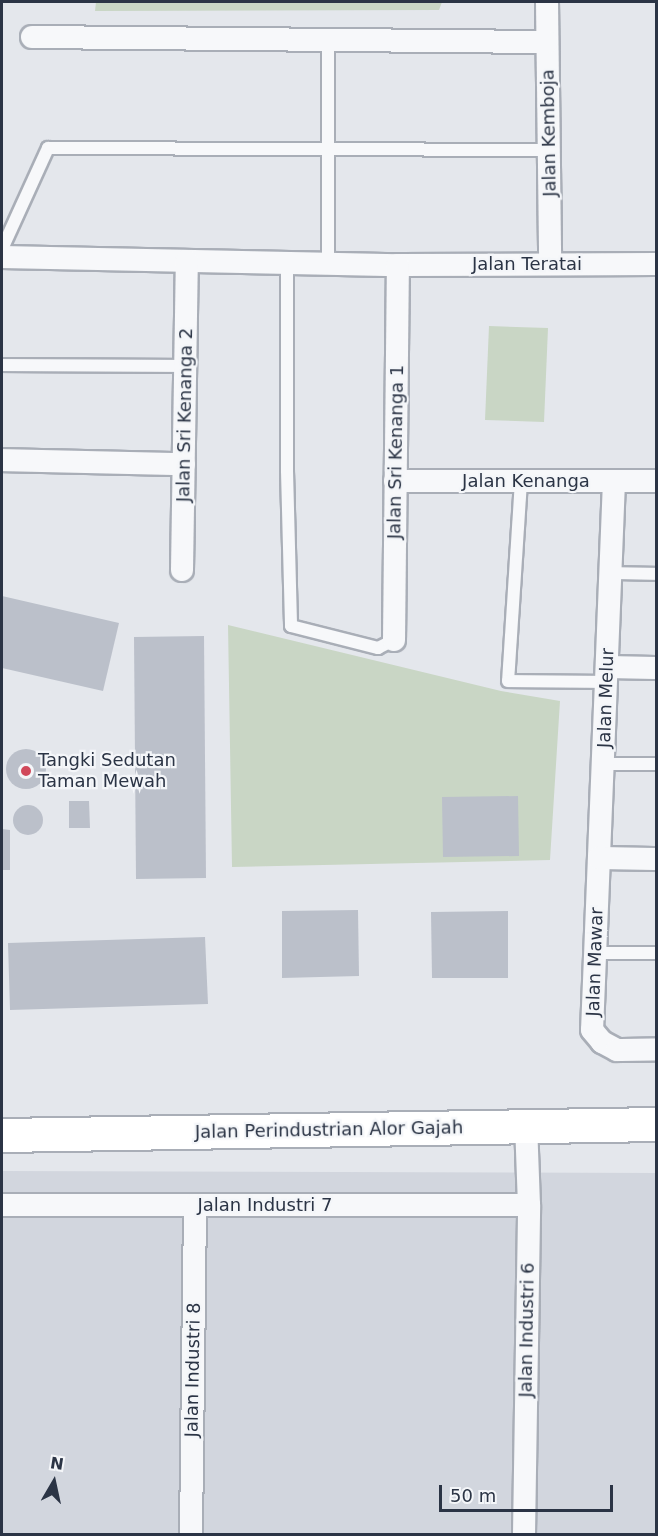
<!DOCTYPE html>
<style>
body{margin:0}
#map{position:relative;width:658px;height:1536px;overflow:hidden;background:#e4e7ec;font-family:"DejaVu Sans",sans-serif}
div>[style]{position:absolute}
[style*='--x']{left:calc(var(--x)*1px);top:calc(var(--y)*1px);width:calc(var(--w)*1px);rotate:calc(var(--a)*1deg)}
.built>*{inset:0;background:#d2d6de}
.green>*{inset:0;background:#c9d6c5}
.building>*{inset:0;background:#bbc0ca}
.round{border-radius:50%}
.roads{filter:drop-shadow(2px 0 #a9aeb7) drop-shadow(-2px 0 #a9aeb7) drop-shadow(0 2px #a9aeb7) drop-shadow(0 -2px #a9aeb7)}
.lane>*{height:12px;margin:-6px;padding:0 6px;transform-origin:6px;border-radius:6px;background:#f7f8fa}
.street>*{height:22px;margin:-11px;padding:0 11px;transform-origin:11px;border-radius:11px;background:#f7f8fa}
.secondary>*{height:33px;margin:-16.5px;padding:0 16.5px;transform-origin:16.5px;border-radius:16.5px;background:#fff}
.dots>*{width:16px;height:16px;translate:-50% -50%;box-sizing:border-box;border:3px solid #f4f6f9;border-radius:50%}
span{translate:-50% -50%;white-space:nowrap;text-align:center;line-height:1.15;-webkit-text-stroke:4.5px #f4f6f9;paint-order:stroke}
.street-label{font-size:18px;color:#2b3445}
.poi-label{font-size:18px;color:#2b3445}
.left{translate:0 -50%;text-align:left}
.frame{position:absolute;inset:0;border:3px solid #2b3445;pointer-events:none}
.north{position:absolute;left:24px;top:1452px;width:60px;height:60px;-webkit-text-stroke:4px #f4f6f9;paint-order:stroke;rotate:9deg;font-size:16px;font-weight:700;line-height:24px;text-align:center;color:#2b3445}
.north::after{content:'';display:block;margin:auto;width:21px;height:27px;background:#2b3445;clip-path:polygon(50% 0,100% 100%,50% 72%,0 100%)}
.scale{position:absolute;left:439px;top:1485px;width:174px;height:27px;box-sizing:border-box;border:3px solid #2b3445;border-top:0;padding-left:8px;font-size:18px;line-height:21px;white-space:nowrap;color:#2b3445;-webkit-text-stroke:4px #f4f6f9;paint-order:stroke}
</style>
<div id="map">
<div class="built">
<div style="clip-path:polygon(2px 1171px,656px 1173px,656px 1534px,2px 1534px)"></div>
</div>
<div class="green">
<div style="clip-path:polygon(96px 2px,442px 2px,439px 10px,95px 11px)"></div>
<div style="clip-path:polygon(489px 326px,548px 328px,544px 422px,485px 420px)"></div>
<div style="clip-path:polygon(228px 625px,501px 691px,560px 701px,550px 860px,232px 867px)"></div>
</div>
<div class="building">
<div style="clip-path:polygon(2px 596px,119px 623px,103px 691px,2px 668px)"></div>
<div style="clip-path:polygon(204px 636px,206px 878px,136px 879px,134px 637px)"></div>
<div class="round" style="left:6px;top:749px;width:40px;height:40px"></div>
<div style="clip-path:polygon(518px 796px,519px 856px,443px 857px,442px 797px)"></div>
<div style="clip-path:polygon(69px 801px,89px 801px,90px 828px,69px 828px)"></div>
<div class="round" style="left:13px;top:805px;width:30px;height:30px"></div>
<div style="clip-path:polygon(2px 829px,10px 830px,10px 870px,2px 870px)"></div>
<div style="clip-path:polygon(358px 910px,359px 976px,282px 978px,282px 911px)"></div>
<div style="clip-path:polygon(508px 911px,508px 978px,432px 978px,431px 912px)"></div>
<div style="clip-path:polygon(205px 937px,208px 1004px,10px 1010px,8px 943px)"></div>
</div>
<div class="roads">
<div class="lane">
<div style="--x:2;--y:249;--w:111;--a:-65.5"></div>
<div style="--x:48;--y:148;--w:501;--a:0.23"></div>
<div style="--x:287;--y:263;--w:208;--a:90"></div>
<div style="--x:287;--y:471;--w:155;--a:88.5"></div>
<div style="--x:291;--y:626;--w:90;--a:14.2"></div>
<div style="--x:378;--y:648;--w:18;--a:-27"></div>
<div style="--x:328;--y:263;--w:223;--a:-90"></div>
<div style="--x:2;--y:365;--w:184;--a:0.3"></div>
<div style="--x:521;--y:481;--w:200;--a:93.7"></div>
<div style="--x:508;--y:681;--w:98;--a:0.6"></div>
<div style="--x:610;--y:573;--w:46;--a:1.2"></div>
<div style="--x:603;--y:764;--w:53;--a:0"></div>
<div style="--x:595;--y:953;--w:61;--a:0"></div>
</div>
<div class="street">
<div style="--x:547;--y:2;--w:262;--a:89.3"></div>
<div style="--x:32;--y:37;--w:515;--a:0.56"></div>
<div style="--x:2;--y:257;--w:396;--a:1.2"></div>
<div style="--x:398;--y:265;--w:258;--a:-0.2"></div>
<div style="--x:2;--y:460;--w:182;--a:1.3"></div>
<div style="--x:395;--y:481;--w:261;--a:0"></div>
<div style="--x:614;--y:481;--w:549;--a:92.29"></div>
<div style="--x:592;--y:1030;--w:16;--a:50"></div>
<div style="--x:602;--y:1042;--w:17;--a:28"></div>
<div style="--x:617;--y:1050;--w:39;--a:-1"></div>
<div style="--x:182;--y:570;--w:309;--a:-89.1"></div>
<div style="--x:394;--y:640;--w:375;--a:-89.4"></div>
<div style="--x:607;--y:667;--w:49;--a:1.2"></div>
<div style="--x:599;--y:858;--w:57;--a:1"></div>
<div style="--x:2;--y:1205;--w:527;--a:0"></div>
<div style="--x:191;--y:1534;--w:329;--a:-89.3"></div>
<div style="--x:524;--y:1534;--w:329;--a:-89.1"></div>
<div style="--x:529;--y:1205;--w:80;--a:-92.1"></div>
</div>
<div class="secondary">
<div style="--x:2;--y:1135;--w:654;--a:-0.96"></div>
</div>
</div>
<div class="dots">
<div style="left:26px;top:771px;background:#d1495b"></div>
</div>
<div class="street-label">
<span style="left:549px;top:133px;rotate:-91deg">Jalan Kemboja</span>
<span style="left:527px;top:264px">Jalan Teratai</span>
<span style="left:185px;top:415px;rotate:-89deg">Jalan Sri Kenanga 2</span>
<span style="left:396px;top:452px;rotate:-89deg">Jalan Sri Kenanga 1</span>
<span style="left:526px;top:481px">Jalan Kenanga</span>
<span style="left:606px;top:698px;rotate:-88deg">Jalan Melur</span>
<span style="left:595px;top:962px;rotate:-88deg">Jalan Mawar</span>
<span style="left:329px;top:1130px;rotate:-1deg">Jalan Perindustrian Alor Gajah</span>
<span style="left:265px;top:1205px">Jalan Industri 7</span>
<span style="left:527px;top:1330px;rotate:-89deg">Jalan Industri 6</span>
<span style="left:193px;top:1370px;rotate:-89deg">Jalan Industri 8</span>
</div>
<div class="poi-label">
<span class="left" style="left:38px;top:771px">Tangki Sedutan<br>Taman Mewah</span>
</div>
<div class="frame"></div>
<div class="north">N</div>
<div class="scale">50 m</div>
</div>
